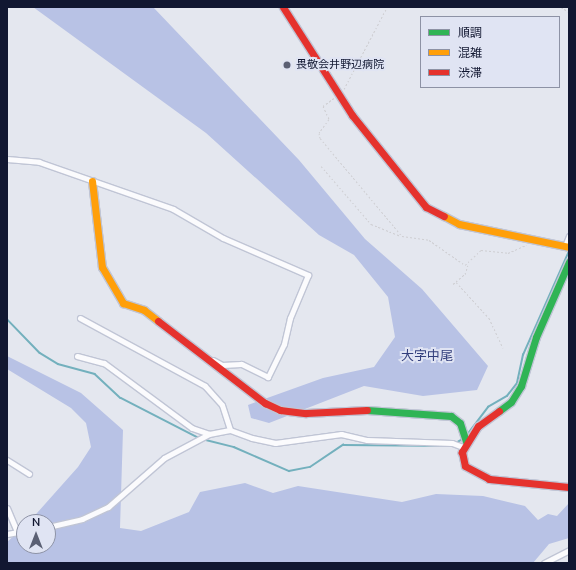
<!DOCTYPE html>
<meta charset="utf-8">
<style>
body{margin:0}
#map{position:relative;width:576px;height:570px;overflow:hidden;background:#e4e7ef;font-family:"Nunito Sans","Noto Sans JP",sans-serif}
div>[style]{position:absolute}
[style*='--x']{left:calc(var(--x)*1px);top:calc(var(--y)*1px);width:calc(var(--w)*1px);rotate:calc(var(--a)*1deg)}
.forest>*{inset:0;background:#b8c2e5}
.stream>*{height:1.5px;margin:-0.75px;padding:0 0.75px;transform-origin:0.75px;border-radius:0.75px;background:#73b0bd}
.path>*{height:1px;margin-top:-0.5px;transform-origin:0;background:repeating-linear-gradient(90deg,#ceced2 0 2px,transparent 0 4px)}
.roads{filter:drop-shadow(1px 0 #c0c5d5) drop-shadow(-1px 0 #c0c5d5) drop-shadow(0 1px #c0c5d5) drop-shadow(0 -1px #c0c5d5)}
.street>*{height:5px;margin:-2.5px;padding:0 2.5px;transform-origin:2.5px;border-radius:2.5px;background:#fbfbfd}
.fast>*{height:7px;margin:-3.5px;padding:0 3.5px;transform-origin:3.5px;border-radius:3.5px;background:#30b455}
.slow>*{height:7px;margin:-3.5px;padding:0 3.5px;transform-origin:3.5px;border-radius:3.5px;background:#ff9f0a}
.jam>*{height:7px;margin:-3.5px;padding:0 3.5px;transform-origin:3.5px;border-radius:3.5px;background:#e5322d}
.dots>*{width:11px;height:11px;translate:-50% -50%;box-sizing:border-box;border:2px solid #e0e4f3;border-radius:50%}
span{translate:-50% -50%;white-space:nowrap;text-align:center;line-height:1.15;-webkit-text-stroke:4px #e0e4f3;paint-order:stroke}
.poi-label{font-size:11px;color:#111731}
.left{translate:0 -50%;text-align:left}
.quarter-label{font-size:13px;color:#333f7c}
.frame{position:absolute;inset:0;border:8px solid #111731;pointer-events:none}
.legend{position:absolute;left:420px;top:16px;width:140px;height:72px;box-sizing:border-box;background:#e0e4f3;border:1px solid #8d92a5;margin:0;padding:5px 7px;list-style:none;font-size:12px;color:#111731}
.legend li{display:flex;align-items:center;gap:8px;height:20px}
.legend b{width:20px;border:1px solid #8d92a5}
.north{position:absolute;left:16px;top:514px;width:40px;height:40px;box-sizing:border-box;background:#e0e4f3;border:1px solid #8d92a5;border-radius:50%;rotate:0deg;font-size:11px;font-weight:700;line-height:16px;text-align:center;color:#111731}
.north::after{content:'';display:block;margin:auto;width:14px;height:18px;background:#5b6074;clip-path:polygon(50% 0,100% 100%,50% 72%,0 100%)}
</style>
<div id="map">
<div class="forest">
<div style="clip-path:polygon(33px 7px,153px 7px,299px 160px,365px 239px,422px 289px,488px 366px,477px 390px,423px 396px,364px 386px,269px 423px,251px 418px,248px 405px,323px 378px,374px 367px,395px 337px,388px 297px,354px 255px,319px 235px,206px 133px)"></div>
<div style="clip-path:polygon(7px 356px,81px 393px,123px 430px,120px 528px,141px 531px,189px 512px,200px 492px,245px 483px,273px 493px,298px 486px,402px 502px,436px 494px,483px 496px,525px 506px,538px 520px,548px 514px,557px 516px,569px 503px,569px 538px,549px 544px,533px 563px,7px 563px,7px 542px,24px 527px,24px 546px,48px 546px,48px 522px,29px 522px,78px 467px,91px 447px,86px 423px,71px 408px,7px 369px)"></div>
</div>
<div class="stream">
<div style="--x:7;--y:319;--w:47;--a:45.9"></div>
<div style="--x:40;--y:353;--w:21;--a:31"></div>
<div style="--x:58;--y:364;--w:38;--a:15"></div>
<div style="--x:95;--y:374;--w:35;--a:43"></div>
<div style="--x:121;--y:398;--w:88;--a:27.1"></div>
<div style="--x:467;--y:435;--w:35;--a:-53"></div>
<div style="--x:488;--y:407;--w:22;--a:-30"></div>
<div style="--x:507;--y:396;--w:16;--a:-52"></div>
<div style="--x:517;--y:383;--w:29;--a:-78"></div>
<div style="--x:523;--y:355;--w:114;--a:-66.1"></div>
<div style="--x:202;--y:439;--w:33;--a:14"></div>
<div style="--x:234;--y:447;--w:60;--a:23.6"></div>
<div style="--x:289;--y:471;--w:21;--a:-11"></div>
<div style="--x:310;--y:467;--w:40;--a:-34"></div>
<div style="--x:343;--y:445;--w:110;--a:0.5"></div>
<div style="--x:456;--y:443;--w:8;--a:-30"></div>
</div>
<div class="path">
<div style="--x:561;--y:7;--w:9;--a:32"></div>
<div style="--x:344;--y:89;--w:93;--a:-62.3"></div>
<div style="--x:334;--y:98;--w:14;--a:144"></div>
<div style="--x:323;--y:106;--w:14;--a:65"></div>
<div style="--x:329;--y:119;--w:17;--a:126"></div>
<div style="--x:319;--y:133;--w:5;--a:79"></div>
<div style="--x:320;--y:138;--w:128;--a:50.1"></div>
<div style="--x:402;--y:236;--w:27;--a:8"></div>
<div style="--x:429;--y:240;--w:44;--a:34.8"></div>
<div style="--x:465;--y:265;--w:22;--a:-43"></div>
<div style="--x:481;--y:250;--w:27;--a:6"></div>
<div style="--x:508;--y:253;--w:20;--a:-24"></div>
<div style="--x:321;--y:166;--w:77;--a:49.2"></div>
<div style="--x:371;--y:224;--w:32;--a:22"></div>
<div style="--x:456;--y:282;--w:49;--a:47.5"></div>
<div style="--x:489;--y:318;--w:33;--a:65"></div>
<div style="--x:453;--y:284;--w:16;--a:-40"></div>
<div style="--x:465;--y:274;--w:9;--a:-72"></div>
</div>
<div class="roads">
<div class="street">
<div style="--x:7;--y:159;--w:32;--a:5"></div>
<div style="--x:39;--y:162;--w:142;--a:19.3"></div>
<div style="--x:173;--y:209;--w:58;--a:30.1"></div>
<div style="--x:223;--y:238;--w:93;--a:23.5"></div>
<div style="--x:308;--y:275;--w:47;--a:112.7"></div>
<div style="--x:290;--y:318;--w:27;--a:103"></div>
<div style="--x:284;--y:344;--w:37;--a:116"></div>
<div style="--x:268;--y:377;--w:30;--a:-154"></div>
<div style="--x:241;--y:364;--w:19;--a:177"></div>
<div style="--x:222;--y:365;--w:10;--a:-151"></div>
<div style="--x:565;--y:246;--w:11;--a:-68"></div>
<div style="--x:80;--y:318;--w:142;--a:28.5"></div>
<div style="--x:205;--y:386;--w:25;--a:48"></div>
<div style="--x:222;--y:405;--w:26;--a:72"></div>
<div style="--x:230;--y:430;--w:23;--a:20"></div>
<div style="--x:252;--y:438;--w:24;--a:12"></div>
<div style="--x:275;--y:443;--w:67;--a:-7.8"></div>
<div style="--x:341;--y:434;--w:27;--a:13"></div>
<div style="--x:367;--y:440;--w:85;--a:2"></div>
<div style="--x:452;--y:443;--w:12;--a:20"></div>
<div style="--x:77;--y:356;--w:28;--a:15"></div>
<div style="--x:104;--y:363;--w:109;--a:36.5"></div>
<div style="--x:192;--y:428;--w:18;--a:19"></div>
<div style="--x:209;--y:434;--w:21;--a:-11"></div>
<div style="--x:7;--y:460;--w:26;--a:32"></div>
<div style="--x:7;--y:508;--w:26;--a:67"></div>
<div style="--x:48;--y:527;--w:35;--a:-13"></div>
<div style="--x:82;--y:519;--w:29;--a:-25"></div>
<div style="--x:108;--y:507;--w:74;--a:-41.2"></div>
<div style="--x:164;--y:458;--w:51;--a:-28.1"></div>
<div style="--x:7;--y:534;--w:17;--a:-10"></div>
<div style="--x:544;--y:563;--w:28;--a:-27"></div>
</div>
<div class="fast">
<div style="--x:367;--y:410;--w:84;--a:4.1"></div>
<div style="--x:451;--y:416;--w:11;--a:38"></div>
<div style="--x:460;--y:423;--w:20;--a:72"></div>
<div style="--x:499;--y:411;--w:15;--a:-37"></div>
<div style="--x:511;--y:402;--w:19;--a:-58"></div>
<div style="--x:521;--y:386;--w:51;--a:-73"></div>
<div style="--x:536;--y:337;--w:82;--a:-66.3"></div>
</div>
<div class="slow">
<div style="--x:92;--y:181;--w:87;--a:83.4"></div>
<div style="--x:102;--y:267;--w:42;--a:59.7"></div>
<div style="--x:123;--y:303;--w:22;--a:18"></div>
<div style="--x:144;--y:310;--w:18;--a:38"></div>
<div style="--x:444;--y:216;--w:17;--a:28"></div>
<div style="--x:459;--y:224;--w:112;--a:11.8"></div>
</div>
<div class="jam">
<div style="--x:283;--y:7;--w:128;--a:57.4"></div>
<div style="--x:352;--y:115;--w:118;--a:51.2"></div>
<div style="--x:426;--y:207;--w:20;--a:27"></div>
<div style="--x:158;--y:321;--w:135;--a:37.5"></div>
<div style="--x:265;--y:403;--w:17;--a:25"></div>
<div style="--x:280;--y:410;--w:26;--a:7"></div>
<div style="--x:306;--y:413;--w:61;--a:-2.8"></div>
<div style="--x:499;--y:411;--w:26;--a:144"></div>
<div style="--x:478;--y:426;--w:31;--a:122"></div>
<div style="--x:462;--y:452;--w:14;--a:78"></div>
<div style="--x:465;--y:466;--w:27;--a:28"></div>
<div style="--x:489;--y:479;--w:80;--a:5.7"></div>
</div>
</div>
<div class="dots">
<div style="left:287px;top:65px;background:#5b6074"></div>
</div>
<div class="poi-label">
<span class="left" style="left:296px;top:65px">畏敬会井野辺病院</span>
</div>
<div class="quarter-label">
<span style="left:427px;top:356px">大字中尾</span>
</div>
<div class="frame"></div>
<ul class="legend">
<li><b style="height:5px;background:#30b455"></b>順調</li>
<li><b style="height:5px;background:#ff9f0a"></b>混雑</li>
<li><b style="height:5px;background:#e5322d"></b>渋滞</li>
</ul>
<div class="north">N</div>
</div>
